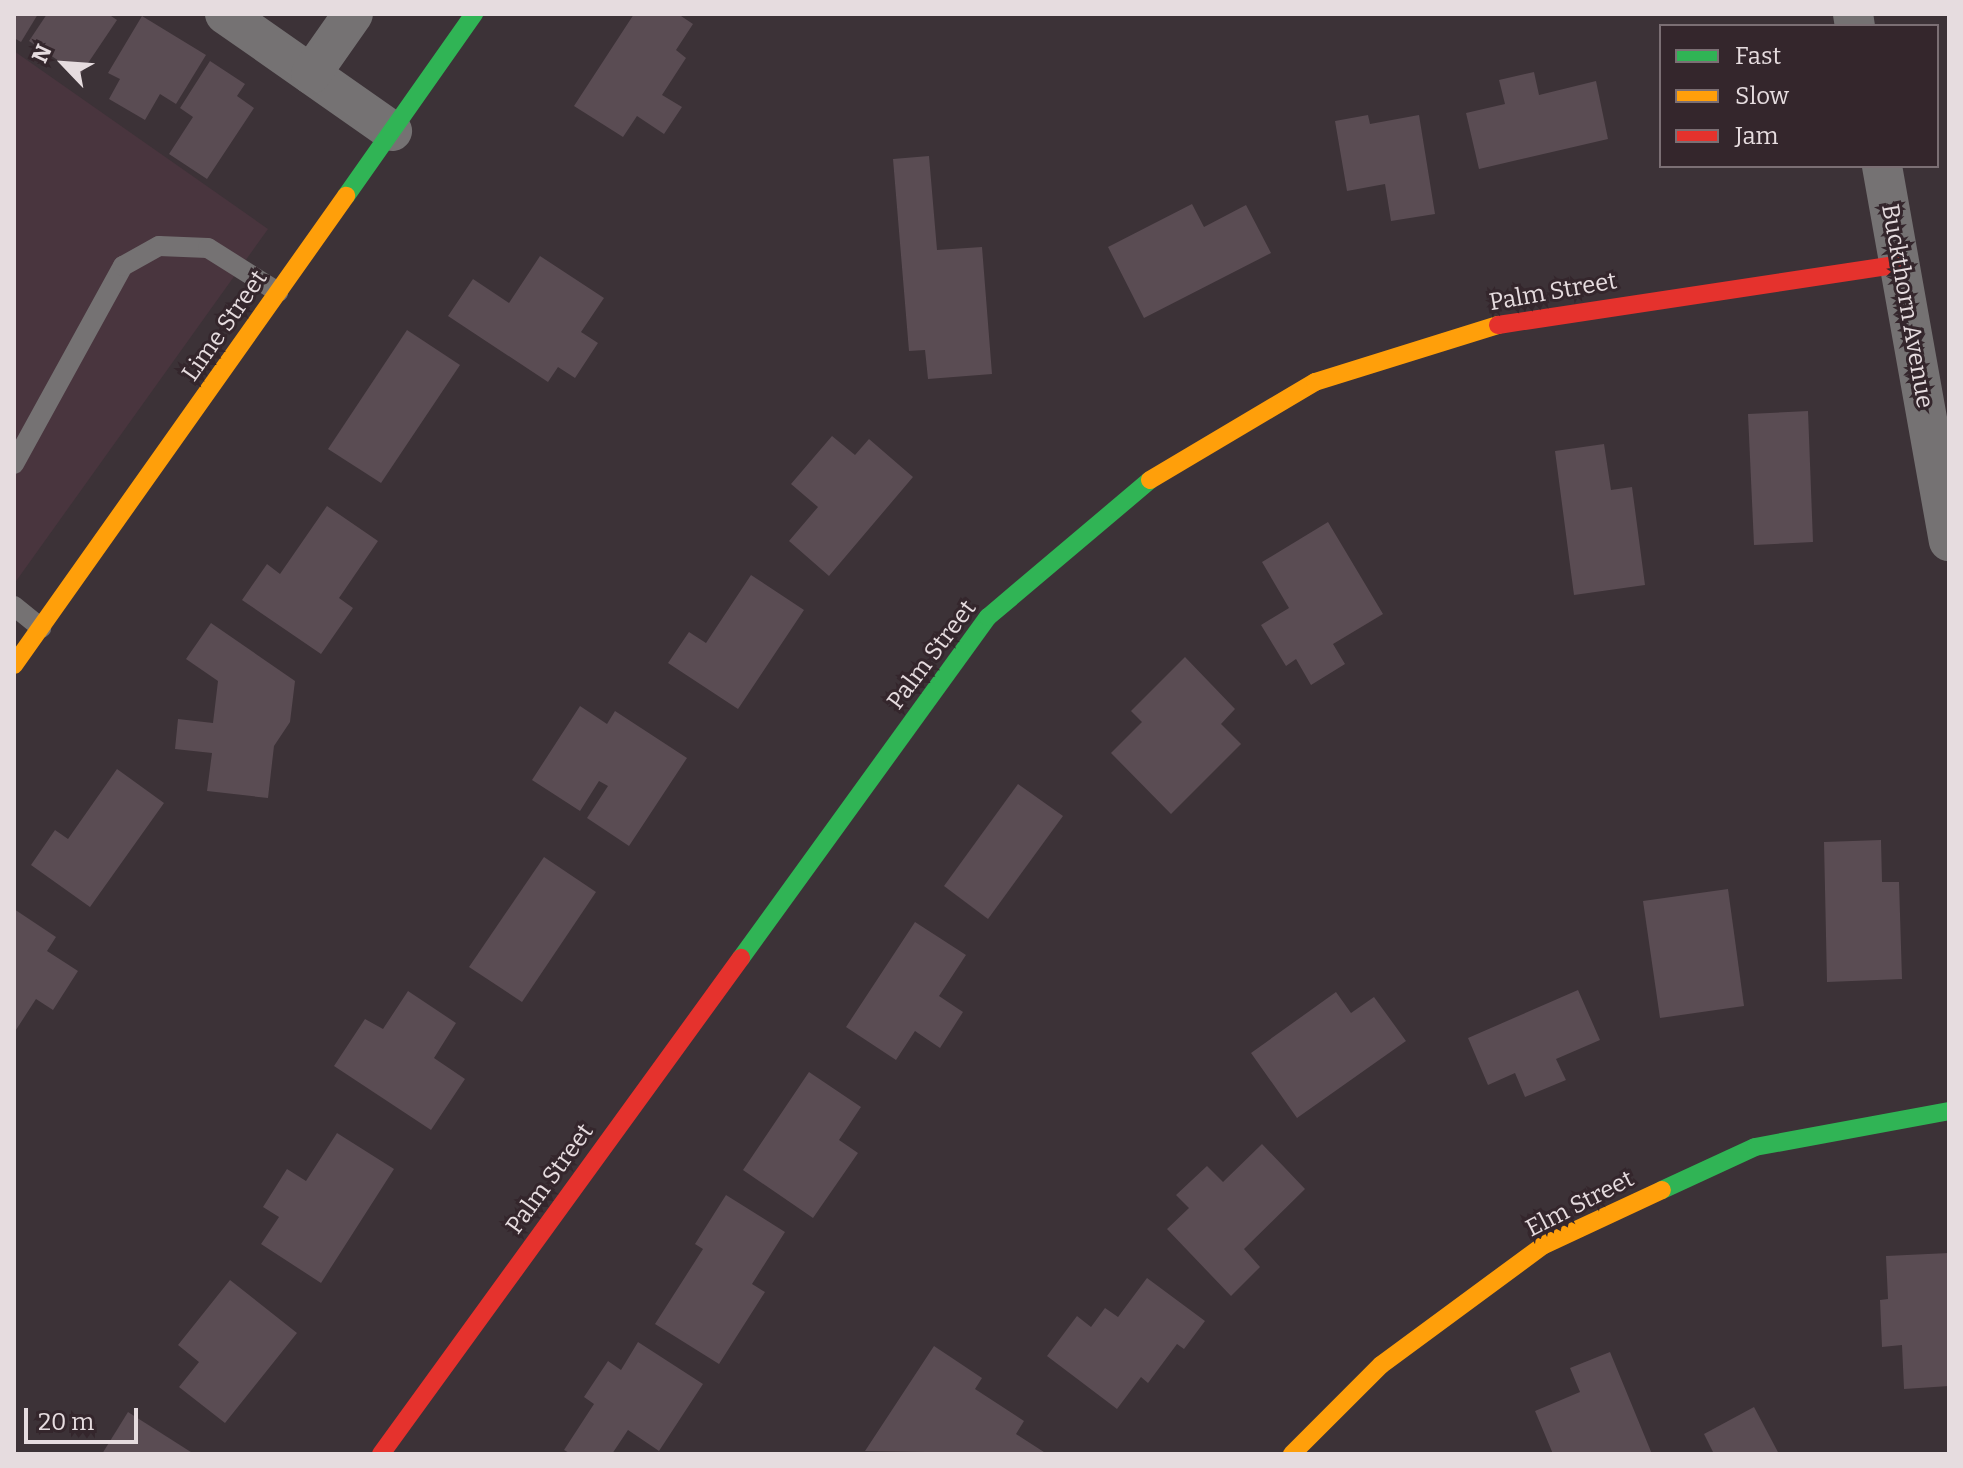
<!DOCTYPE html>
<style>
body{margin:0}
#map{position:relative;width:1963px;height:1468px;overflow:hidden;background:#3c3237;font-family:Bitter,serif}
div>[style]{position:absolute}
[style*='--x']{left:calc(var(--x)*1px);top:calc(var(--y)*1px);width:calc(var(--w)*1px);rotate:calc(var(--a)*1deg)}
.built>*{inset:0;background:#49353e}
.building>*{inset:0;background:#5a4c53}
.lane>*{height:20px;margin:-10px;padding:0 10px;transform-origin:10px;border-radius:10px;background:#757273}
.street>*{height:40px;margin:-20px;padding:0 20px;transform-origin:20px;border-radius:20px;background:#757273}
.fast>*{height:18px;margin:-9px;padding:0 9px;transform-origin:9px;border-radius:9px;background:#30b455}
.slow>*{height:18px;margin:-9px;padding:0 9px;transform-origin:9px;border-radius:9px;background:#ff9f0a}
.jam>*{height:18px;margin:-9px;padding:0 9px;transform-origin:9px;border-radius:9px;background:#e5322d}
span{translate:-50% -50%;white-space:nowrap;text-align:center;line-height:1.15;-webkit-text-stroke:6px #34262c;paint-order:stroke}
.street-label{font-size:24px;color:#e6dcdf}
.frame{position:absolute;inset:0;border:16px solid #e6dcdf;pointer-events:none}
.legend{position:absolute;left:1659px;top:24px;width:280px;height:144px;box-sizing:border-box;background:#34262c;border:2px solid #7b6f74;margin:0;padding:10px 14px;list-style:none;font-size:24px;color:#e6dcdf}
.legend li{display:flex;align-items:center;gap:16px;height:40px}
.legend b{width:40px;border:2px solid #7b6f74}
.north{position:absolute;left:24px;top:24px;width:80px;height:80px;-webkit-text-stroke:6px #34262c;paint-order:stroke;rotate:295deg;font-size:22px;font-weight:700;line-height:32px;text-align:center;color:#e6dcdf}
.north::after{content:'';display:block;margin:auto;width:28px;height:36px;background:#e6dcdf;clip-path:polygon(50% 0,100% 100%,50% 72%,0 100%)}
.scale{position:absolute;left:24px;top:1408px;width:114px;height:36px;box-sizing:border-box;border:4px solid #e6dcdf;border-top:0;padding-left:10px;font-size:24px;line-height:28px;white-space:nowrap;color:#e6dcdf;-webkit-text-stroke:6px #34262c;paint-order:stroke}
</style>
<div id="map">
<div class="built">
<div style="clip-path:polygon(14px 51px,268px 229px,14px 584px)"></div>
</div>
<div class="building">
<div style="clip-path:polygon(14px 14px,38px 14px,21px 42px,14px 38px)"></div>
<div style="clip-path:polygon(47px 14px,108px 14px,117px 20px,80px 75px,29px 41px)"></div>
<div style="clip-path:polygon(634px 14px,678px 14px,693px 24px,676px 50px,686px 58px,662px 95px,682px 107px,664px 134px,637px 116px,623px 137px,574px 106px)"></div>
<div style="clip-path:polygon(142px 16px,206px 55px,176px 104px,160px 94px,145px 120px,109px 99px,120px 79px,108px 73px)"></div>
<div style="clip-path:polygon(210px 61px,245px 84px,237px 96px,254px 108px,207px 179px,169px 154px,193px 117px,180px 108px)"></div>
<div style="clip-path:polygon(1534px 72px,1539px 95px,1596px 81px,1608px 139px,1479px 169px,1466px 113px,1505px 104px,1499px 80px)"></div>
<div style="clip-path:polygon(1368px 115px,1370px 124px,1419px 115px,1435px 214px,1391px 221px,1385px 184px,1347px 191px,1335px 121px)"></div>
<div style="clip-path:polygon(929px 156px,937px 250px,982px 247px,992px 374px,928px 379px,925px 350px,909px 351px,893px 159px)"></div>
<div style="clip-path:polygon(1192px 204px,1204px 227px,1246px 205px,1271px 253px,1144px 318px,1108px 247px)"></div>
<div style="clip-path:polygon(540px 256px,604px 298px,581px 332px,598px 343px,575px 378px,558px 367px,548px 382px,448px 316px,473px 279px,509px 303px)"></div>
<div style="clip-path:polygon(407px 330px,460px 365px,381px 483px,328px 449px)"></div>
<div style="clip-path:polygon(1808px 411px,1813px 542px,1754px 545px,1748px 414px)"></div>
<div style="clip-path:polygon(832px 436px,855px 455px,869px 439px,913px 477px,829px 576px,789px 541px,818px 507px,791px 484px)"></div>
<div style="clip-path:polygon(1604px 444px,1611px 490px,1632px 487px,1645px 585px,1574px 595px,1555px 451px)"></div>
<div style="clip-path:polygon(327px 506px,378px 541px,339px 598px,353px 608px,321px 654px,242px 600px,267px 564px,280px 574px)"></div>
<div style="clip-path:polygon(1328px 522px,1383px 614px,1333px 644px,1345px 664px,1311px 685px,1296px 659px,1286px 666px,1261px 625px,1289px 608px,1262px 562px)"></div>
<div style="clip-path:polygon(751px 575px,804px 610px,738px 709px,668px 663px,689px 632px,706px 643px)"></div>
<div style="clip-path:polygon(211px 623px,295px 681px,290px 722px,274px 746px,268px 798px,207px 791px,212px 753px,175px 749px,178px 719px,213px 723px,218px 681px,186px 659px)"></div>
<div style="clip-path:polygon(1185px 657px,1235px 709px,1221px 724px,1241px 744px,1171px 814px,1111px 753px,1142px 722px,1131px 711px)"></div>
<div style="clip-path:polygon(580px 706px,607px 724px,615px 711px,687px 758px,629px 846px,587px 818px,608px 786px,599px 781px,580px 811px,532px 780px)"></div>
<div style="clip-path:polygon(117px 769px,164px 803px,90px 907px,31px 865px,55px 830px,68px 839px)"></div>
<div style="clip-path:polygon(1018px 784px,1063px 816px,988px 919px,944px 886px)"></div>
<div style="clip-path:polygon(1881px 840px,1882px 882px,1899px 882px,1902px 979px,1827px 982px,1824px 842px)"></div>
<div style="clip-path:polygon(544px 857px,596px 892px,522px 1002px,469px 967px)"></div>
<div style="clip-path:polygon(1728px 889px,1744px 1006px,1660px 1018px,1643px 901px)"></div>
<div style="clip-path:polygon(14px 909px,56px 937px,47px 951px,78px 971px,53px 1010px,36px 999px,14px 1033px)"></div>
<div style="clip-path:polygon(915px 922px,966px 955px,939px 996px,963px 1012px,940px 1048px,915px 1031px,896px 1060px,846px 1027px)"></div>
<div style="clip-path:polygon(1578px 990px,1600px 1040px,1556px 1059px,1566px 1080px,1525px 1097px,1515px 1073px,1488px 1085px,1468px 1038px)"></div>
<div style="clip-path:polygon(408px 991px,456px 1023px,434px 1058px,465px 1079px,431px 1130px,334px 1066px,365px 1019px,383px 1029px)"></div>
<div style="clip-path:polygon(1336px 992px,1351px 1013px,1374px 997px,1406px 1041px,1297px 1118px,1251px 1053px)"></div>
<div style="clip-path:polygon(809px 1072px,861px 1107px,839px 1140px,858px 1153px,813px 1218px,743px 1170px)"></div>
<div style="clip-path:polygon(337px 1133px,394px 1169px,321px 1283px,261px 1244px,279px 1217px,263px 1207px,287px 1169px,306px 1181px)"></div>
<div style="clip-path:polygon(1262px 1144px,1305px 1189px,1244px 1249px,1260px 1267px,1231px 1296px,1167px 1229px,1189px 1208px,1176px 1195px,1207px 1166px,1223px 1182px)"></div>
<div style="clip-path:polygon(726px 1195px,785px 1232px,752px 1284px,765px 1292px,719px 1364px,655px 1324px,703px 1249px,695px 1244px)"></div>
<div style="clip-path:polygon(1949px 1253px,1949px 1386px,1904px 1389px,1902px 1345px,1882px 1347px,1880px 1300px,1888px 1299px,1886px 1256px)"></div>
<div style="clip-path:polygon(1147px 1278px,1205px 1321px,1184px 1349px,1177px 1344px,1148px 1383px,1141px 1377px,1117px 1409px,1047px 1356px,1077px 1316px,1091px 1327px,1105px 1308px,1118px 1317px)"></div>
<div style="clip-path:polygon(230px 1280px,297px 1333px,225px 1423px,179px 1387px,199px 1362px,178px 1345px)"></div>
<div style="clip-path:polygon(638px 1342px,703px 1384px,659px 1451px,628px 1430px,612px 1454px,571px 1454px,564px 1450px,594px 1404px,584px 1397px,608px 1361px,621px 1370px)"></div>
<div style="clip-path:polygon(934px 1346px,982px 1378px,975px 1389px,1024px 1421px,1016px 1434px,1047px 1454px,865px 1451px)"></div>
<div style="clip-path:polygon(1610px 1352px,1652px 1454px,1553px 1454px,1535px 1411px,1580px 1392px,1570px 1368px)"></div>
<div style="clip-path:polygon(1754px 1407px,1779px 1454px,1714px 1454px,1704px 1434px)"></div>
<div style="clip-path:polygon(128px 1412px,194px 1454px,102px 1454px)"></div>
</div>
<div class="lane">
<div style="--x:14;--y:464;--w:226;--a:-61.2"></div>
<div style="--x:123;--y:266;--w:41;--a:-29.1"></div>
<div style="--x:159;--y:246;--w:49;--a:2.3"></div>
<div style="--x:208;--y:248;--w:83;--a:32.2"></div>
<div style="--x:14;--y:606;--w:35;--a:39"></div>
</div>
<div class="street">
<div style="--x:225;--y:14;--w:204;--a:35"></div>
<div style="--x:1853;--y:14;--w:12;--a:81"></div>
<div style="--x:311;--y:74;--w:73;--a:-55"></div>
<div style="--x:1882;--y:166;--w:381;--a:79.9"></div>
</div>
<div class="fast">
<div style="--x:346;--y:196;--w:223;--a:-54.9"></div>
<div style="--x:741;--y:958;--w:421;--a:-54.1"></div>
<div style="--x:988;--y:617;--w:212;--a:-40.2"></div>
<div style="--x:1662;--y:1190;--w:102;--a:-24.8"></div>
<div style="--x:1755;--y:1147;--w:197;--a:-10.5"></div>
</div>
<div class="slow">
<div style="--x:1150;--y:480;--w:192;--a:-30.7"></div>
<div style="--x:1315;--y:382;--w:192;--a:-17.3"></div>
<div style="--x:14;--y:665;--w:575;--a:-54.71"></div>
<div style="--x:1292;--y:1454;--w:126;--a:-45"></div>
<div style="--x:1381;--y:1365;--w:202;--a:-36.4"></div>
<div style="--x:1544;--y:1245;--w:130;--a:-25"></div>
</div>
<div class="jam">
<div style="--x:1498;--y:325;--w:407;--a:-8.6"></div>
<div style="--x:381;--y:1454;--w:613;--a:-54.03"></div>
</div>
<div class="street-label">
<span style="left:1553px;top:292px;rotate:-10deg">Palm Street</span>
<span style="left:1907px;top:306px;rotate:80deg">Buckthorn Avenue</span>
<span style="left:225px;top:326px;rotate:-55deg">Lime Street</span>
<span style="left:932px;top:655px;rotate:-53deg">Palm Street</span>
<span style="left:550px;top:1179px;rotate:-54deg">Palm Street</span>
<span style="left:1580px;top:1204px;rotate:-27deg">Elm Street</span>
</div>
<div class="frame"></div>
<ul class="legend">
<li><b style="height:10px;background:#30b455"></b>Fast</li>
<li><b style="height:10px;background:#ff9f0a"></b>Slow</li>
<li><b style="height:10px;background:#e5322d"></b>Jam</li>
</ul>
<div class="north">N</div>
<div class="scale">20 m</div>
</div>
